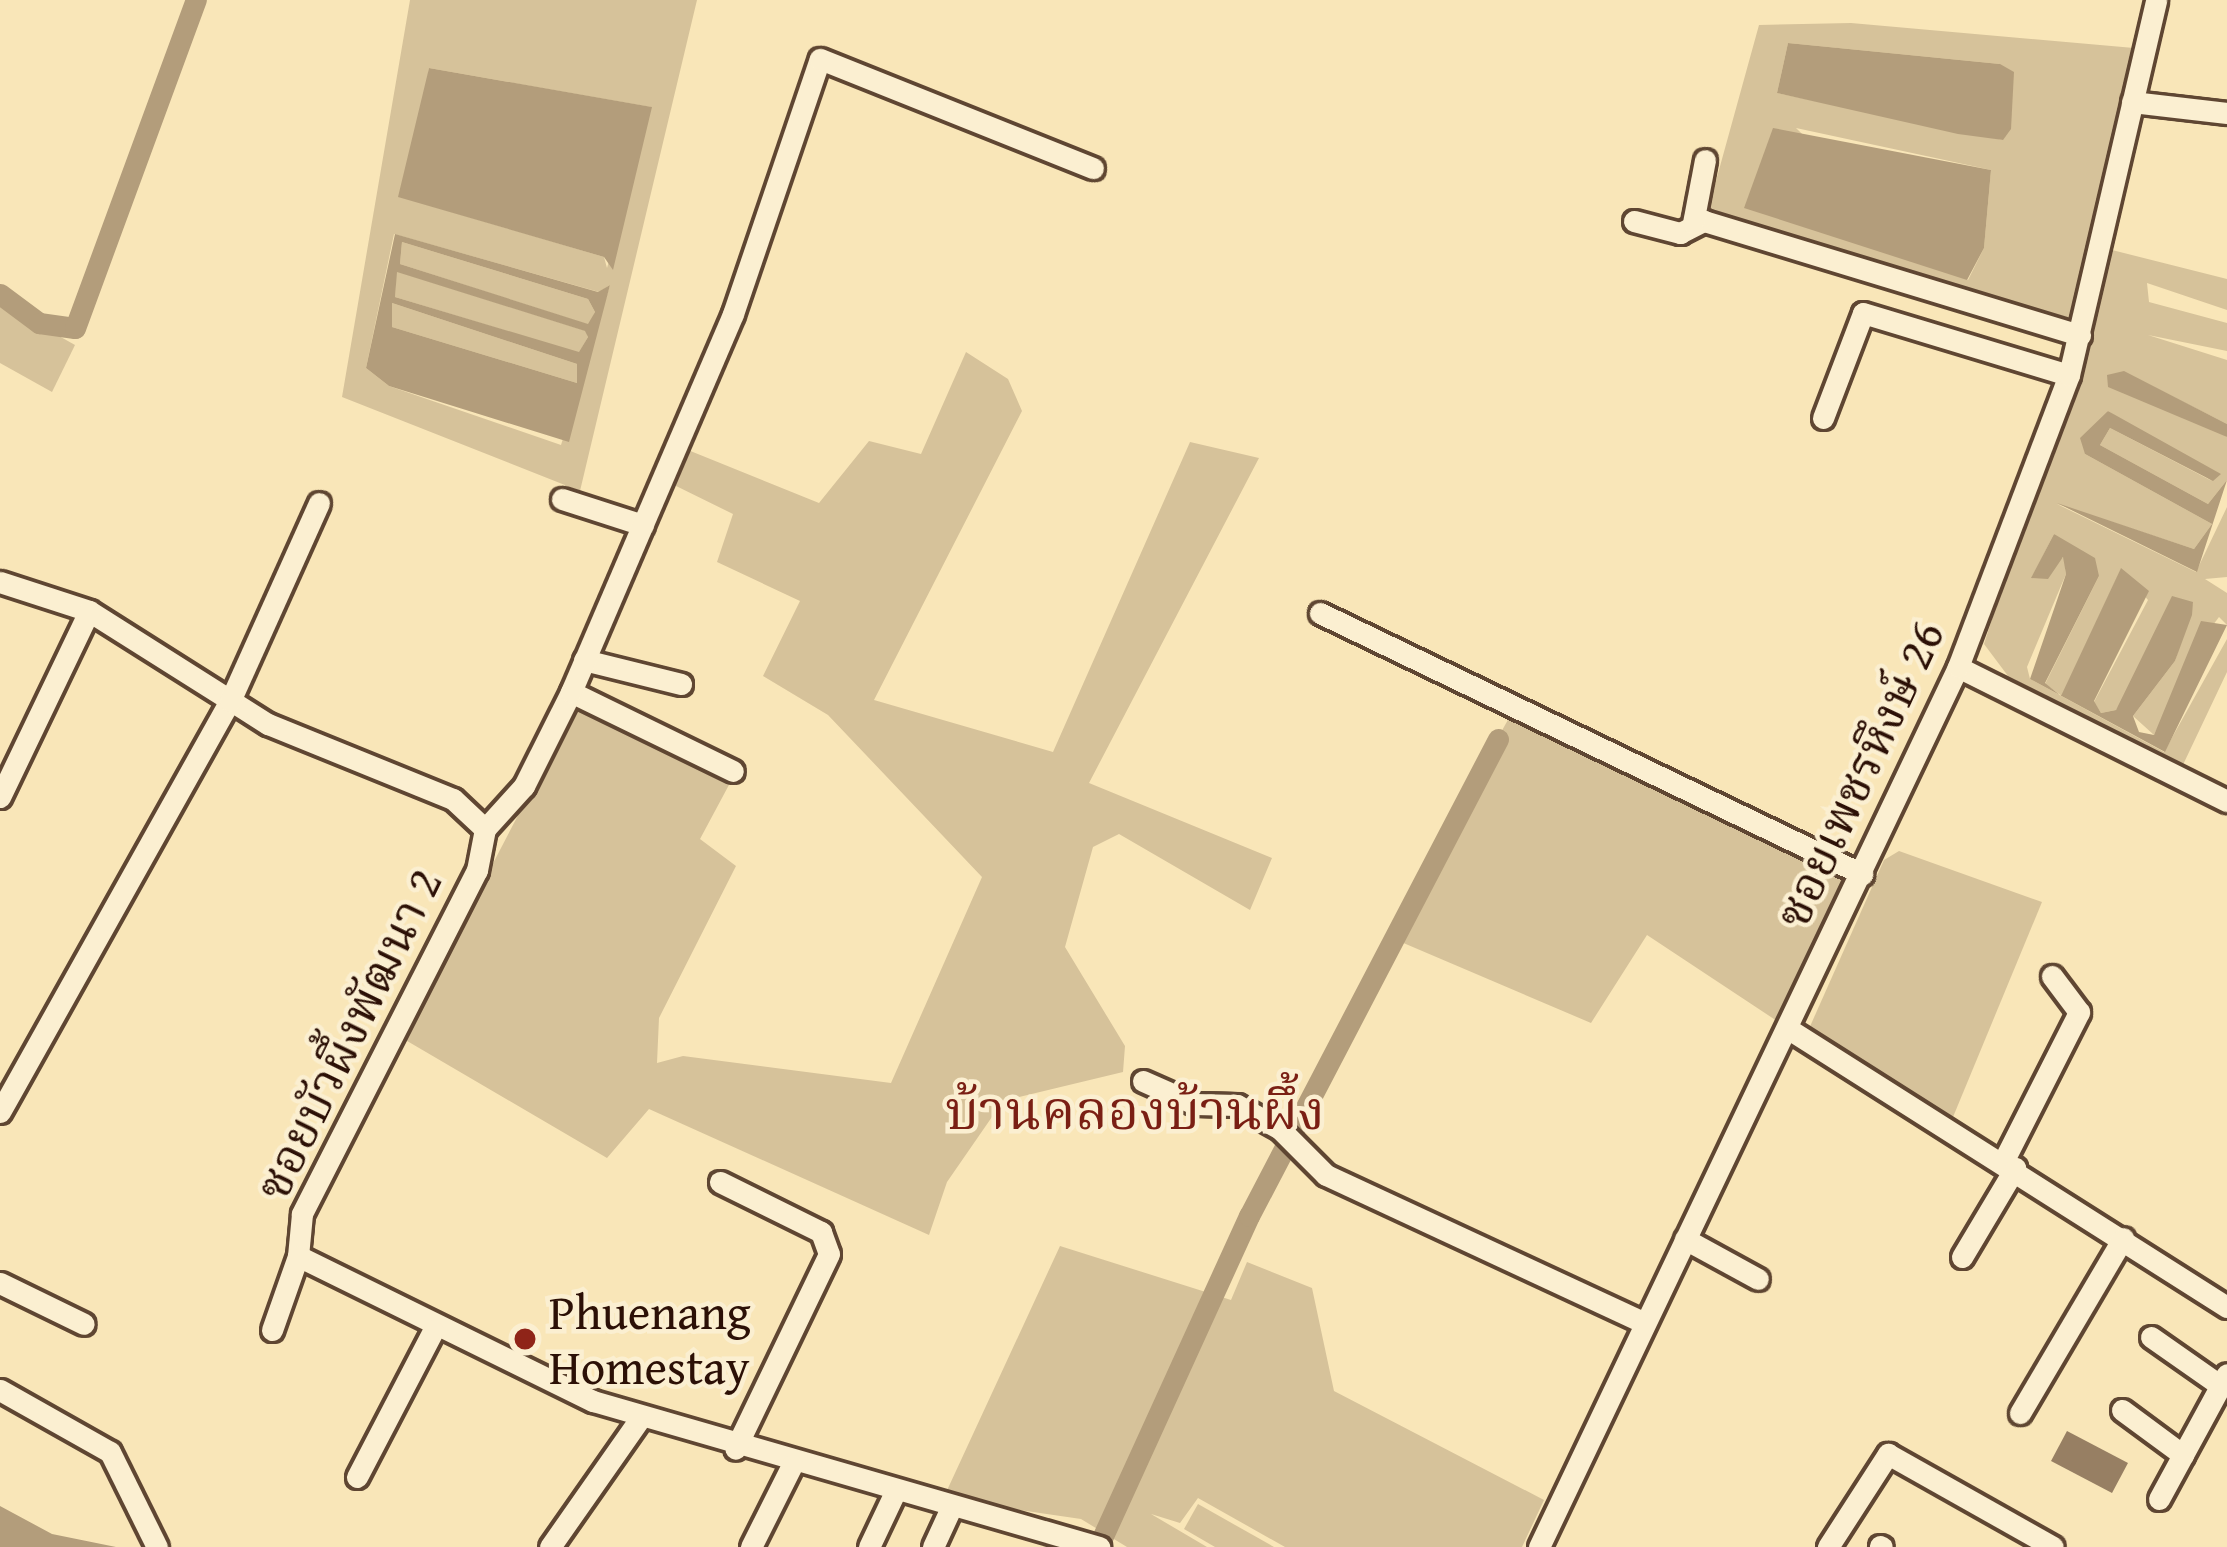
<!DOCTYPE html>
<meta charset="utf-8">
<style>
body{margin:0}
#map{position:relative;width:2227px;height:1547px;overflow:hidden;background:#f9e6b8;font-family:"Gentium Book Plus","Noto Serif Thai",serif}
div>[style]{position:absolute}
[style*='--x']{left:calc(var(--x)*1px);top:calc(var(--y)*1px);width:calc(var(--w)*1px);rotate:calc(var(--a)*1deg)}
.green>*{inset:0;background:#d6c29a}
.water>*{inset:0;background:#b39d7b}
.canal>*{height:21px;margin:-10.5px;padding:0 10.5px;transform-origin:10.5px;border-radius:10.5px;background:#b39d7b}
.building>*{inset:0;background:#977f63}
.roads{filter:drop-shadow(3px 0 #5f4632) drop-shadow(-3px 0 #5f4632) drop-shadow(0 3px #5f4632) drop-shadow(0 -3px #5f4632)}
.minor>*{height:21px;margin:-10.5px;padding:0 10.5px;transform-origin:10.5px;border-radius:10.5px;background:#fbefd1}
.dots>*{width:33px;height:33px;translate:-50% -50%;box-sizing:border-box;border:6px solid #fbefd1;border-radius:50%}
span{translate:-50% -50%;white-space:nowrap;text-align:center;line-height:1.15;-webkit-text-stroke:9px #fbefd1;paint-order:stroke}
.street-label{font-size:48px;color:#2c1006}
.poi-label{font-size:48px;color:#2c1006}
.left{translate:0 -50%;text-align:left}
.quarter-label{font-size:54px;color:#7a1f14}
</style>
<div id="map">
<div class="green">
<div style="clip-path:polygon(evenodd,410px 0,697px 0,580px 491px,342px 397px,410px 0,429px 68px,651px 107px,607px 268px,604px 257px,408px 199px,429px 68px,410px 0,394px 234px,599px 292px,610px 285px,561px 445px,389px 386px,366px 368px,394px 234px)"></div>
<div style="clip-path:polygon(evenodd,1851px 23px,2134px 48px,2077px 320px,1706px 217px,1759px 25px,1851px 23px,1788px 43px,2000px 64px,2003px 140px,1777px 93px,1788px 43px,1851px 23px,1796px 128px,1991px 170px,1984px 248px,1968px 280px,1939px 268px,1796px 128px)"></div>
<div style="clip-path:polygon(402px 242px,588px 299px,595px 312px,589px 325px,400px 264px)"></div>
<div style="clip-path:polygon(2112px 250px,2227px 279px,2227px 310px,2147px 283px,2149px 302px,2227px 323px,2227px 351px,2148px 335px,2227px 360px,2227px 424px,2124px 372px,2227px 437px,2227px 480px,2208px 504px,2100px 445px,2110px 428px,2212px 481px,2108px 411px,2085px 454px,2212px 524px,2194px 549px,2057px 504px,2196px 572px,2227px 507px,2227px 577px,2205px 579px,2227px 593px,2227px 625px,2219px 617px,2201px 641px,2154px 735px,2133px 716px,2175px 661px,2193px 602px,2116px 710px,2101px 713px,2094px 702px,2148px 600px,2121px 569px,2062px 696px,2045px 684px,2099px 576px,2054px 534px,2032px 577px,2064px 557px,2066px 574px,2027px 667px,2030px 679px,2164px 752px,2227px 639px,2227px 672px,2181px 769px,2008px 676px,1984px 644px)"></div>
<div style="clip-path:polygon(396px 271px,586px 331px,588px 337px,579px 353px,395px 297px)"></div>
<div style="clip-path:polygon(0 303px,75px 345px,52px 392px,0 363px)"></div>
<div style="clip-path:polygon(392px 303px,577px 364px,577px 383px,392px 327px)"></div>
<div style="clip-path:polygon(966px 352px,1008px 379px,1022px 411px,874px 700px,1053px 752px,1190px 442px,1259px 458px,1089px 783px,1272px 858px,1250px 910px,1119px 834px,1093px 847px,1065px 947px,1125px 1046px,1123px 1072px,1003px 1101px,947px 1182px,929px 1235px,649px 1109px,607px 1158px,402px 1038px,575px 706px,730px 783px,700px 839px,736px 866px,659px 1018px,657px 1063px,683px 1056px,891px 1083px,982px 877px,828px 715px,763px 676px,800px 601px,717px 562px,733px 514px,670px 483px,683px 448px,819px 503px,869px 441px,921px 454px)"></div>
<div style="clip-path:polygon(1509px 718px,1847px 881px,1780px 1023px,1647px 935px,1591px 1023px,1387px 936px)"></div>
<div style="clip-path:polygon(1899px 851px,2042px 902px,1953px 1117px,1808px 1031px,1884px 860px)"></div>
<div style="clip-path:polygon(1060px 1246px,1231px 1300px,1247px 1262px,1312px 1288px,1334px 1391px,1544px 1500px,1522px 1547px,1285px 1547px,1198px 1498px,1180px 1523px,1151px 1514px,1207px 1547px,1127px 1547px,1081px 1519px,943px 1499px)"></div>
<div style="clip-path:polygon(1198px 1504px,1274px 1547px,1215px 1547px,1184px 1529px)"></div>
</div>
<div class="water">
<div style="clip-path:polygon(1788px 43px,2000px 64px,2014px 72px,2011px 129px,2003px 140px,1958px 134px,1777px 93px)"></div>
<div style="clip-path:polygon(429px 68px,652px 107px,613px 270px,604px 257px,398px 197px)"></div>
<div style="clip-path:polygon(1773px 128px,1991px 170px,1984px 248px,1967px 280px,1744px 208px)"></div>
<div style="clip-path:polygon(evenodd,395px 234px,598px 292px,610px 285px,569px 442px,389px 386px,366px 368px,395px 234px,402px 242px,588px 299px,595px 312px,588px 324px,400px 264px,402px 242px,395px 234px,397px 272px,585px 331px,588px 337px,579px 352px,395px 297px,397px 272px,395px 234px,392px 303px,577px 364px,577px 383px,392px 327px,392px 303px)"></div>
<div style="clip-path:polygon(2124px 371px,2227px 424px,2227px 437px,2108px 387px,2107px 375px)"></div>
<div style="clip-path:polygon(2108px 411px,2221px 474px,2213px 481px,2110px 428px,2100px 445px,2208px 504px,2227px 480px,2197px 572px,2057px 503px,2194px 549px,2212px 524px,2085px 454px,2080px 438px)"></div>
<div style="clip-path:polygon(2054px 534px,2095px 558px,2099px 576px,2045px 683px,2061px 696px,2121px 568px,2149px 591px,2094px 701px,2101px 713px,2116px 710px,2172px 596px,2193px 602px,2192px 615px,2175px 661px,2133px 716px,2139px 732px,2154px 735px,2201px 621px,2227px 625px,2165px 752px,2030px 679px,2066px 574px,2063px 557px,2048px 579px,2031px 578px)"></div>
<div style="clip-path:polygon(0 1506px,52px 1534px,116px 1547px,0 1547px)"></div>
</div>
<div class="canal">
<div style="--x:0;--y:294;--w:49;--a:36.6"></div>
<div style="--x:39;--y:323;--w:36;--a:8"></div>
<div style="--x:75;--y:328;--w:350;--a:-69.8"></div>
<div style="--x:1098;--y:1547;--w:364;--a:-65.5"></div>
<div style="--x:1249;--y:1216;--w:538;--a:-62.43"></div>
</div>
<div class="building">
<div style="clip-path:polygon(2067px 1431px,2128px 1463px,2112px 1493px,2051px 1461px)"></div>
</div>
<div class="roads">
<div class="minor">
<div style="--x:2132;--y:102;--w:96;--a:6.6"></div>
<div style="--x:1634;--y:221;--w:48;--a:14.6"></div>
<div style="--x:1680;--y:233;--w:27;--a:-27"></div>
<div style="--x:1704;--y:221;--w:393;--a:16.9"></div>
<div style="--x:1693;--y:223;--w:64;--a:-79.2"></div>
<div style="--x:1823;--y:418;--w:112;--a:-69.1"></div>
<div style="--x:1863;--y:313;--w:215;--a:16.8"></div>
<div style="--x:562;--y:499;--w:85;--a:17.8"></div>
<div style="--x:0;--y:582;--w:94;--a:18"></div>
<div style="--x:89;--y:611;--w:212;--a:32.3"></div>
<div style="--x:268;--y:724;--w:200;--a:22.1"></div>
<div style="--x:453;--y:799;--w:44;--a:43.2"></div>
<div style="--x:485;--y:829;--w:42;--a:101"></div>
<div style="--x:477;--y:870;--w:386;--a:117"></div>
<div style="--x:302;--y:1214;--w:42;--a:95.4"></div>
<div style="--x:298;--y:1256;--w:329;--a:26.2"></div>
<div style="--x:593;--y:1401;--w:527;--a:16.09"></div>
<div style="--x:1320;--y:613;--w:602;--a:25.71"></div>
<div style="--x:584;--y:660;--w:100;--a:13.9"></div>
<div style="--x:1958;--y:667;--w:301;--a:26.5"></div>
<div style="--x:571;--y:692;--w:180;--a:26"></div>
<div style="--x:0;--y:797;--w:206;--a:-64.4"></div>
<div style="--x:485;--y:829;--w:58;--a:-47.8"></div>
<div style="--x:524;--y:786;--w:105;--a:-63.4"></div>
<div style="--x:571;--y:692;--w:411;--a:-66.8"></div>
<div style="--x:733;--y:314;--w:269;--a:-71.2"></div>
<div style="--x:820;--y:59;--w:294;--a:21.8"></div>
<div style="--x:1787;--y:1028;--w:521;--a:32.38"></div>
<div style="--x:1143;--y:1081;--w:57;--a:23.9"></div>
<div style="--x:1195;--y:1104;--w:42;--a:1.4"></div>
<div style="--x:1237;--y:1105;--w:49;--a:29.2"></div>
<div style="--x:1280;--y:1129;--w:65;--a:45"></div>
<div style="--x:1326;--y:1175;--w:349;--a:24.9"></div>
<div style="--x:0;--y:1112;--w:471;--a:-60.8"></div>
<div style="--x:230;--y:701;--w:217;--a:-65.8"></div>
<div style="--x:2004;--y:1160;--w:166;--a:-63.1"></div>
<div style="--x:2079;--y:1012;--w:45;--a:-126.9"></div>
<div style="--x:720;--y:1182;--w:113;--a:26.3"></div>
<div style="--x:821;--y:1232;--w:23;--a:70"></div>
<div style="--x:829;--y:1254;--w:216;--a:115.7"></div>
<div style="--x:1685;--y:1239;--w:83;--a:28.7"></div>
<div style="--x:1962;--y:1257;--w:104;--a:-59.2"></div>
<div style="--x:0;--y:1283;--w:93;--a:26"></div>
<div style="--x:272;--y:1330;--w:78;--a:-70.6"></div>
<div style="--x:2151;--y:1337;--w:85;--a:35"></div>
<div style="--x:0;--y:1390;--w:126;--a:29.4"></div>
<div style="--x:110;--y:1452;--w:106;--a:63.7"></div>
<div style="--x:2122;--y:1410;--w:76;--a:36.4"></div>
<div style="--x:2020;--y:1413;--w:203;--a:-59.5"></div>
<div style="--x:357;--y:1477;--w:165;--a:-62.5"></div>
<div style="--x:2159;--y:1499;--w:142;--a:-61.5"></div>
<div style="--x:1880;--y:1546;--w:2;--a:27"></div>
<div style="--x:550;--y:1547;--w:159;--a:-55"></div>
<div style="--x:751;--y:1547;--w:92;--a:-63.4"></div>
<div style="--x:869;--y:1547;--w:59;--a:-64.7"></div>
<div style="--x:933;--y:1547;--w:41;--a:-65.3"></div>
<div style="--x:1539;--y:1547;--w:975;--a:-64.54"></div>
<div style="--x:1958;--y:667;--w:312;--a:-69.2"></div>
<div style="--x:2069;--y:375;--w:385;--a:-76.9"></div>
<div style="--x:1828;--y:1547;--w:111;--a:-57.2"></div>
<div style="--x:1888;--y:1454;--w:189;--a:29.4"></div>
</div>
</div>
<div class="dots">
<div style="left:525px;top:1339px;background:#8f2418"></div>
</div>
<div class="street-label">
<span style="left:1859px;top:774px;rotate:-65deg">ซอยเพชรหึงษ์ 26</span>
<span style="left:348px;top:1034px;rotate:-64deg">ซอยบัวผึ้งพัฒนา 2</span>
</div>
<div class="poi-label">
<span class="left" style="left:549px;top:1339px">Phuenang<br>Homestay</span>
</div>
<div class="quarter-label">
<span style="left:1135px;top:1110px">บ้านคลองบ้านผึ้ง</span>
</div>
</div>
